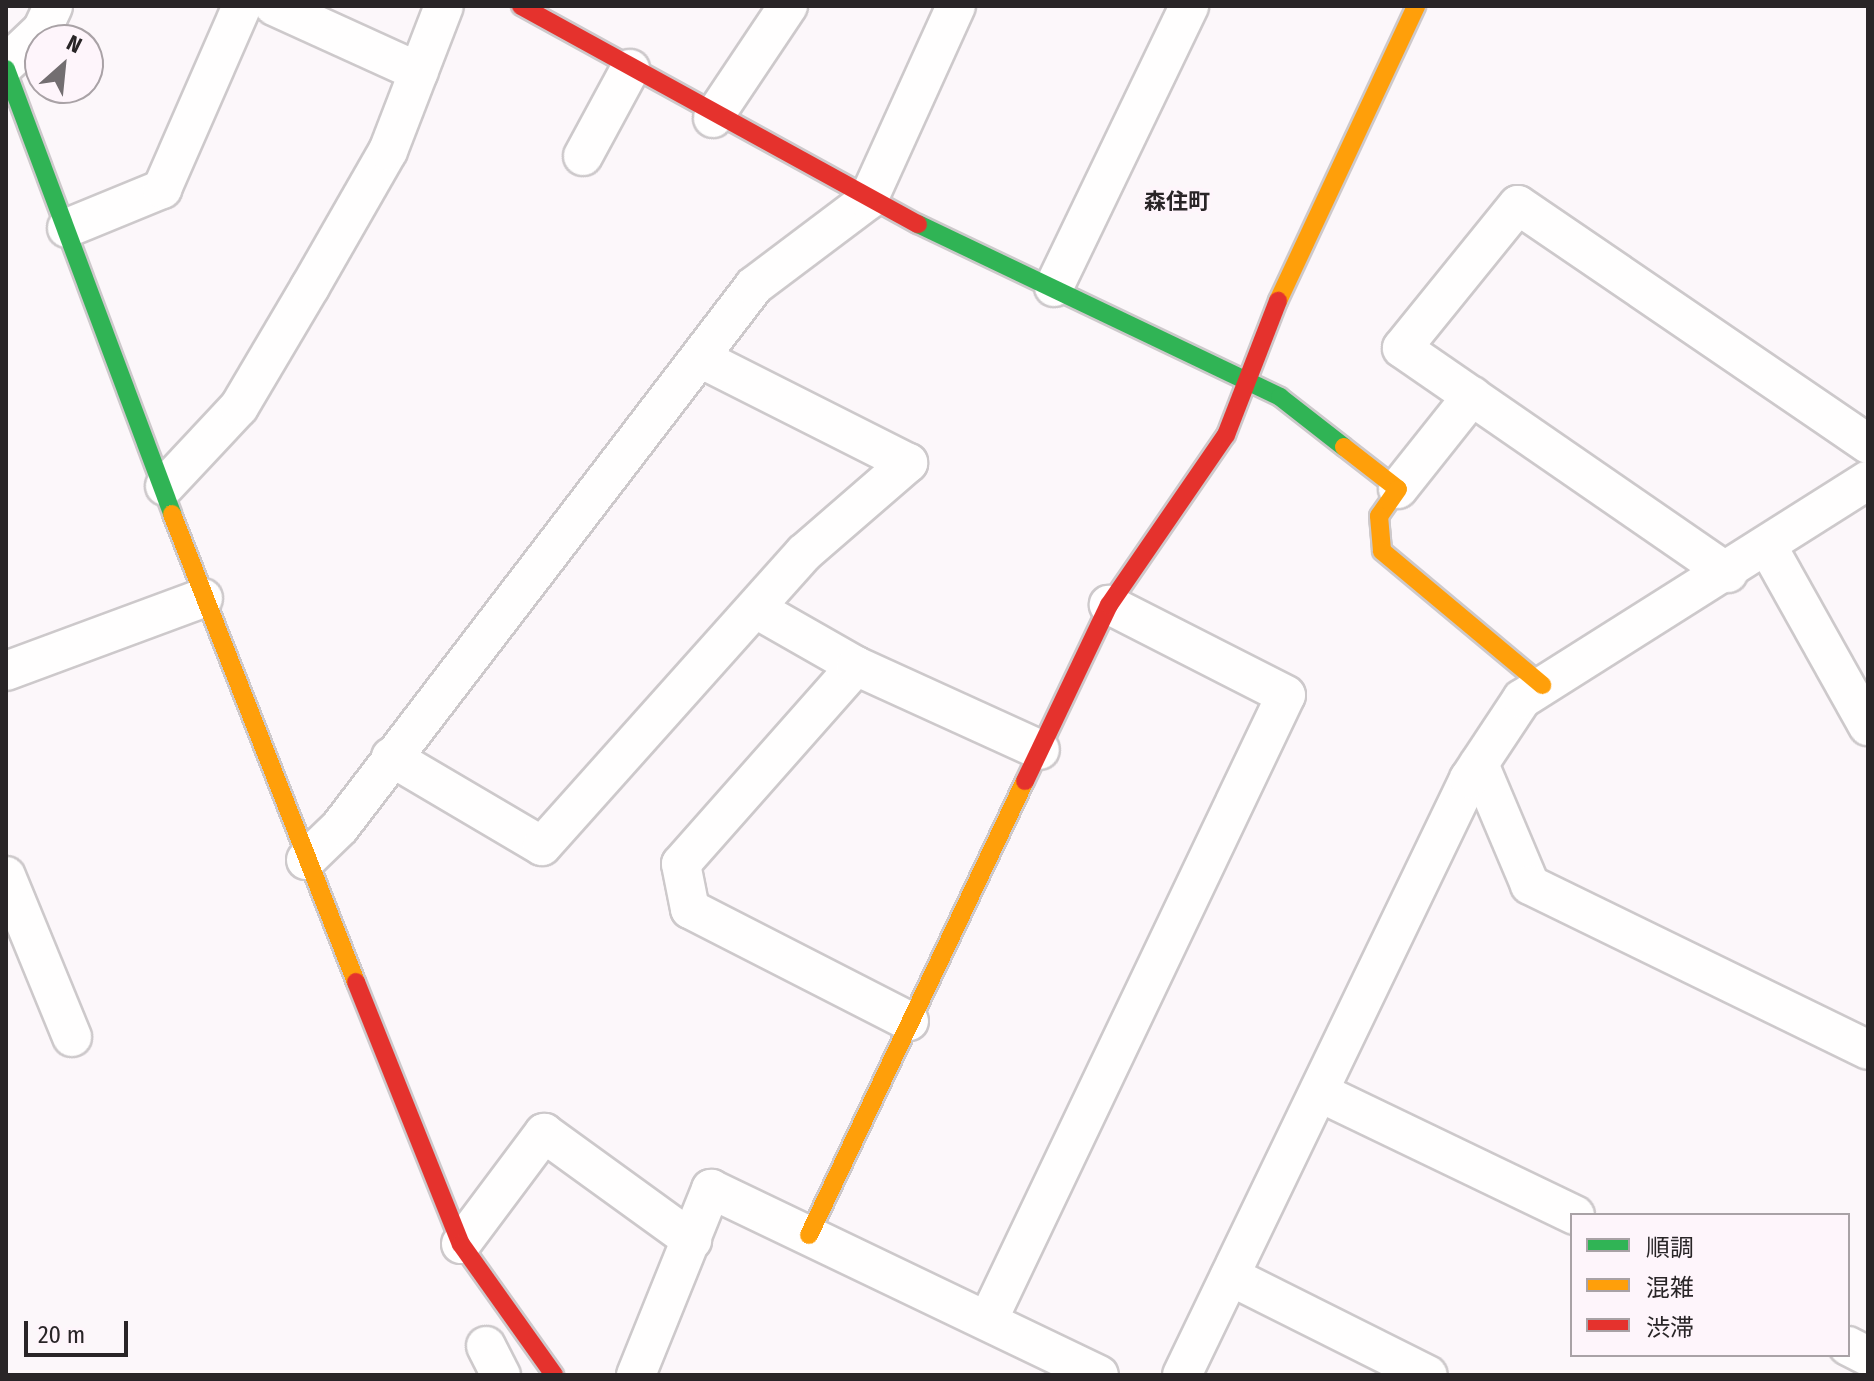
<!DOCTYPE html>
<meta charset="utf-8">
<style>
body{margin:0}
#map{position:relative;width:1874px;height:1381px;overflow:hidden;background:#fcf7fa;font-family:"Fira Sans Condensed","Noto Sans JP",sans-serif}
div>[style]{position:absolute}
[style*='--x']{left:calc(var(--x)*1px);top:calc(var(--y)*1px);width:calc(var(--w)*1px);rotate:calc(var(--a)*1deg)}
.roads{filter:drop-shadow(2px 0 #cdc9cb) drop-shadow(-2px 0 #cdc9cb) drop-shadow(0 2px #cdc9cb) drop-shadow(0 -2px #cdc9cb)}
.street>*{height:38px;margin:-19px;padding:0 19px;transform-origin:19px;border-radius:19px;background:#fffefe}
.fast>*{height:18px;margin:-9px;padding:0 9px;transform-origin:9px;border-radius:9px;background:#30b455}
.slow>*{height:18px;margin:-9px;padding:0 9px;transform-origin:9px;border-radius:9px;background:#ff9f0a}
.jam>*{height:18px;margin:-9px;padding:0 9px;transform-origin:9px;border-radius:9px;background:#e5322d}
span{translate:-50% -50%;white-space:nowrap;text-align:center;line-height:1.15;-webkit-text-stroke:7px #fef5fb;paint-order:stroke}
.neighbourhood-label{font-size:22px;color:#292527;font-weight:700}
.frame{position:absolute;inset:0;border:8px solid #292527;pointer-events:none}
.legend{position:absolute;left:1570px;top:1213px;width:280px;height:144px;box-sizing:border-box;background:#fef5fb;border:2px solid #a9a2a6;margin:0;padding:10px 14px;list-style:none;font-size:24px;color:#292527}
.legend li{display:flex;align-items:center;gap:16px;height:40px}
.legend b{width:40px;border:2px solid #a9a2a6}
.north{position:absolute;left:24px;top:24px;width:80px;height:80px;box-sizing:border-box;background:#fef5fb;border:2px solid #a9a2a6;border-radius:50%;rotate:27deg;font-size:22px;font-weight:700;line-height:32px;text-align:center;color:#292527}
.north::after{content:'';display:block;margin:auto;width:28px;height:36px;background:#736e71;clip-path:polygon(50% 0,100% 100%,50% 72%,0 100%)}
.scale{position:absolute;left:24px;top:1321px;width:104px;height:36px;box-sizing:border-box;border:4px solid #292527;border-top:0;padding-left:10px;font-size:24px;line-height:28px;white-space:nowrap;color:#292527;-webkit-text-stroke:6px #fef5fb;paint-order:stroke}
</style>
<div id="map">
<div class="roads">
<div class="street">
<div style="--x:274;--y:6;--w:159;--a:24.5"></div>
<div style="--x:6;--y:64;--w:50;--a:-43.4"></div>
<div style="--x:42;--y:30;--w:26;--a:-65"></div>
<div style="--x:713;--y:118;--w:135;--a:-56.2"></div>
<div style="--x:583;--y:156;--w:99;--a:-61.6"></div>
<div style="--x:67;--y:228;--w:103;--a:-22.3"></div>
<div style="--x:162;--y:189;--w:200;--a:-66.4"></div>
<div style="--x:1054;--y:287;--w:312;--a:-64.3"></div>
<div style="--x:165;--y:486;--w:108;--a:-46.9"></div>
<div style="--x:239;--y:407;--w:139;--a:-59.4"></div>
<div style="--x:310;--y:287;--w:157;--a:-60.2"></div>
<div style="--x:388;--y:151;--w:155;--a:-68.9"></div>
<div style="--x:1398;--y:489;--w:119;--a:-51.5"></div>
<div style="--x:1769;--y:549;--w:203;--a:60.8"></div>
<div style="--x:1728;--y:573;--w:396;--a:-145.4"></div>
<div style="--x:1402;--y:348;--w:184;--a:-51"></div>
<div style="--x:1518;--y:205;--w:424;--a:34.3"></div>
<div style="--x:758;--y:610;--w:113;--a:29.7"></div>
<div style="--x:856;--y:666;--w:264;--a:131.5"></div>
<div style="--x:681;--y:864;--w:46;--a:78.7"></div>
<div style="--x:690;--y:909;--w:246;--a:27.1"></div>
<div style="--x:856;--y:666;--w:202;--a:24.5"></div>
<div style="--x:6;--y:671;--w:210;--a:-20.3"></div>
<div style="--x:391;--y:757;--w:175;--a:30.5"></div>
<div style="--x:542;--y:846;--w:393;--a:-48.2"></div>
<div style="--x:804;--y:553;--w:138;--a:-40.9"></div>
<div style="--x:908;--y:463;--w:233;--a:-153.2"></div>
<div style="--x:1479;--y:764;--w:131;--a:67.1"></div>
<div style="--x:1530;--y:885;--w:376;--a:26"></div>
<div style="--x:306;--y:860;--w:47;--a:-44.1"></div>
<div style="--x:340;--y:827;--w:681;--a:-52.57"></div>
<div style="--x:754;--y:286;--w:143;--a:-37"></div>
<div style="--x:868;--y:200;--w:213;--a:-65.6"></div>
<div style="--x:6;--y:876;--w:174;--a:67.7"></div>
<div style="--x:1319;--y:1092;--w:284;--a:25.7"></div>
<div style="--x:461;--y:1244;--w:139;--a:-53.2"></div>
<div style="--x:544;--y:1133;--w:183;--a:35.9"></div>
<div style="--x:1230;--y:1276;--w:221;--a:26.6"></div>
<div style="--x:988;--y:1320;--w:692;--a:-64.51"></div>
<div style="--x:1286;--y:695;--w:199;--a:-153"></div>
<div style="--x:486;--y:1346;--w:33;--a:63"></div>
<div style="--x:1848;--y:1346;--w:22;--a:27"></div>
<div style="--x:636;--y:1375;--w:201;--a:-68"></div>
<div style="--x:711;--y:1189;--w:430;--a:25.6"></div>
<div style="--x:1182;--y:1375;--w:662;--a:-64.29"></div>
<div style="--x:1469;--y:779;--w:96;--a:-56.5"></div>
<div style="--x:1522;--y:699;--w:409;--a:-32.3"></div>
</div>
<div class="fast">
<div style="--x:6;--y:69;--w:475;--a:69.5"></div>
<div style="--x:918;--y:224;--w:401;--a:25.5"></div>
<div style="--x:1280;--y:397;--w:81;--a:38"></div>
</div>
<div class="slow">
<div style="--x:1278;--y:301;--w:326;--a:-64.9"></div>
<div style="--x:1344;--y:447;--w:68;--a:37.9"></div>
<div style="--x:1398;--y:489;--w:33;--a:125"></div>
<div style="--x:1379;--y:516;--w:35;--a:85"></div>
<div style="--x:1382;--y:551;--w:209;--a:39.9"></div>
<div style="--x:172;--y:514;--w:503;--a:68.54"></div>
<div style="--x:809;--y:1235;--w:503;--a:-64.56"></div>
</div>
<div class="jam">
<div style="--x:521;--y:6;--w:453;--a:28.8"></div>
<div style="--x:1025;--y:781;--w:195;--a:-64.5"></div>
<div style="--x:1109;--y:605;--w:206;--a:-55.5"></div>
<div style="--x:1226;--y:435;--w:144;--a:-68.8"></div>
<div style="--x:356;--y:982;--w:282;--a:68.2"></div>
<div style="--x:461;--y:1244;--w:161;--a:54.6"></div>
</div>
</div>
<div class="neighbourhood-label">
<span style="left:1177px;top:202px">森住町</span>
</div>
<div class="frame"></div>
<ul class="legend">
<li><b style="height:10px;background:#30b455"></b>順調</li>
<li><b style="height:10px;background:#ff9f0a"></b>混雑</li>
<li><b style="height:10px;background:#e5322d"></b>渋滞</li>
</ul>
<div class="north">N</div>
<div class="scale">20 m</div>
</div>
